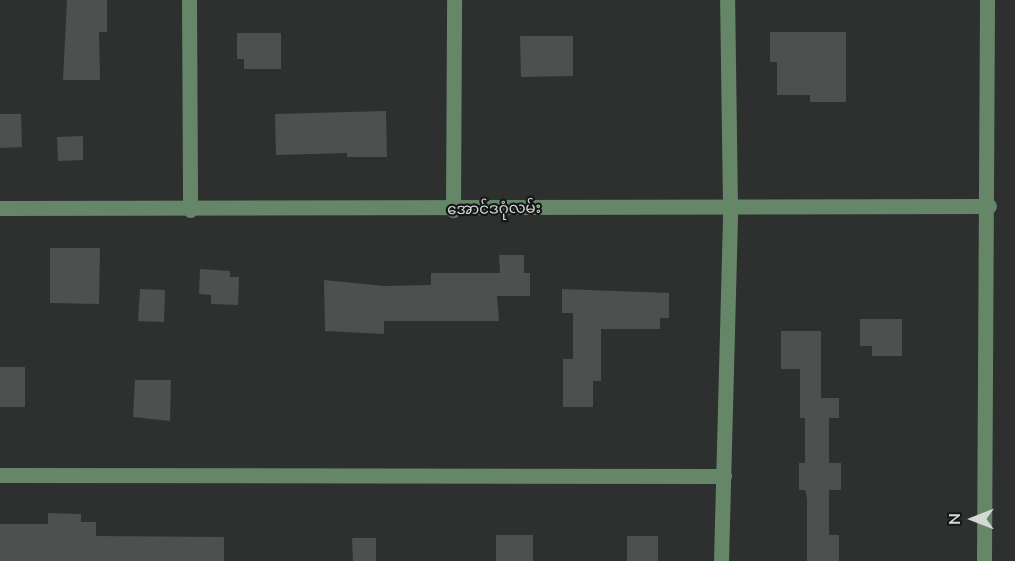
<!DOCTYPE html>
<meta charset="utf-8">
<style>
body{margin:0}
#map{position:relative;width:1015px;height:561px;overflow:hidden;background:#2d302f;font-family:"Nunito Sans","Noto Sans Myanmar",sans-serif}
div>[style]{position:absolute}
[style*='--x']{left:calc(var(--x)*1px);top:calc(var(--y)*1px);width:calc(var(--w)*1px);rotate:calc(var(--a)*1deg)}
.building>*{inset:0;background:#4c504f}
.minor>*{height:15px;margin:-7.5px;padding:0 7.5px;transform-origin:7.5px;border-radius:7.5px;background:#668668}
span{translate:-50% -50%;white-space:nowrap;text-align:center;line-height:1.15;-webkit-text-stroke:4.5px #161817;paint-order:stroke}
.street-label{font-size:15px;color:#d6d8d7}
.north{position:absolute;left:943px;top:489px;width:60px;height:60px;-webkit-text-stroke:4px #161817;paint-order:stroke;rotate:270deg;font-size:16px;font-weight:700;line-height:24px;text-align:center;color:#d6d8d7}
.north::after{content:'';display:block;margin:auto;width:21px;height:27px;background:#d6d8d7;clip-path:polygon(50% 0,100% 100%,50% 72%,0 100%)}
</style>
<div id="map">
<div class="building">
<div style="clip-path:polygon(67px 0,107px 0,107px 32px,99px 32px,100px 80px,63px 80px)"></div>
<div style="clip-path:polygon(770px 32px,846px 32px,846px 102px,810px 102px,810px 95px,777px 95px,777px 62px,770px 62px)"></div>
<div style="clip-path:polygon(237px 33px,281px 33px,281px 69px,244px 69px,244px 59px,237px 59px)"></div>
<div style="clip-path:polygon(520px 36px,573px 36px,573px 76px,521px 77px)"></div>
<div style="clip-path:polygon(386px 111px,387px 157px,347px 157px,347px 153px,276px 155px,275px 114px)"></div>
<div style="clip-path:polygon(0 114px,21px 114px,22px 147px,0 148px)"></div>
<div style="clip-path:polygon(83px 136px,83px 160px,58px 161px,57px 137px)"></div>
<div style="clip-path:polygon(50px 248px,100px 248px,99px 304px,50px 303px)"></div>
<div style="clip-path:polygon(499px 255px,524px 255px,524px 273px,530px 273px,530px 296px,497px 296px,499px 321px,384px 321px,384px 334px,325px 331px,324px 280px,383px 286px,431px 285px,431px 273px,500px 273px)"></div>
<div style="clip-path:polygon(200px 269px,230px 271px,230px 277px,239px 277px,238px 305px,211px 304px,211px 295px,199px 294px)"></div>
<div style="clip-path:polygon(140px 289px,165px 290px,164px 322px,138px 321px)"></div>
<div style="clip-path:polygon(562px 289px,669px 293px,669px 318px,660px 318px,660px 329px,601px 329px,601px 381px,593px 381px,593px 407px,563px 407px,563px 359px,573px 359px,573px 313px,562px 313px)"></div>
<div style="clip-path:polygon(860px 319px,902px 319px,902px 356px,872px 356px,872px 346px,860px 346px)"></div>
<div style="clip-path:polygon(781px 331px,821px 331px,821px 398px,839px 398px,839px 418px,829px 418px,829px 463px,841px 463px,841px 490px,829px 490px,829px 535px,839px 535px,839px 561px,807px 561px,807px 499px,805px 490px,799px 490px,799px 463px,805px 463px,805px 418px,800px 418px,800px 369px,781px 369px)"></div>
<div style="clip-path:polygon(0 367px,25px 367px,25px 407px,0 407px)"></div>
<div style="clip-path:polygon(135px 380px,171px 380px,170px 421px,133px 417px)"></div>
<div style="clip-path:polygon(48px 513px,81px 514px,81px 522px,96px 522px,96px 536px,224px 537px,224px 561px,0 561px,0 524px,48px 524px)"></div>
<div style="clip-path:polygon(496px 535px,533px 535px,533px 561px,496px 561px)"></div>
<div style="clip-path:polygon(627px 536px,658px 536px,658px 561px,627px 561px)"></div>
<div style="clip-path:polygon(352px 538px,376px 538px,376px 561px,353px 561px)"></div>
</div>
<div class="minor">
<div style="--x:189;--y:0;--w:210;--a:89.7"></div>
<div style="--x:0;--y:208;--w:989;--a:-0.12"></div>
<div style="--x:453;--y:210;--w:210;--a:-89.7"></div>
<div style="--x:0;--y:475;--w:724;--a:0.08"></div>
<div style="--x:721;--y:561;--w:355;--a:-88.5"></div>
<div style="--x:730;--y:206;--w:206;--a:-90.8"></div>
<div style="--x:984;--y:561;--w:561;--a:-89.69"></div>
</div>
<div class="street-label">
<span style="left:494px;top:209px;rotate:-1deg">အောင်ဒဂုံလမ်း</span>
</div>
<div class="north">N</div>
</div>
